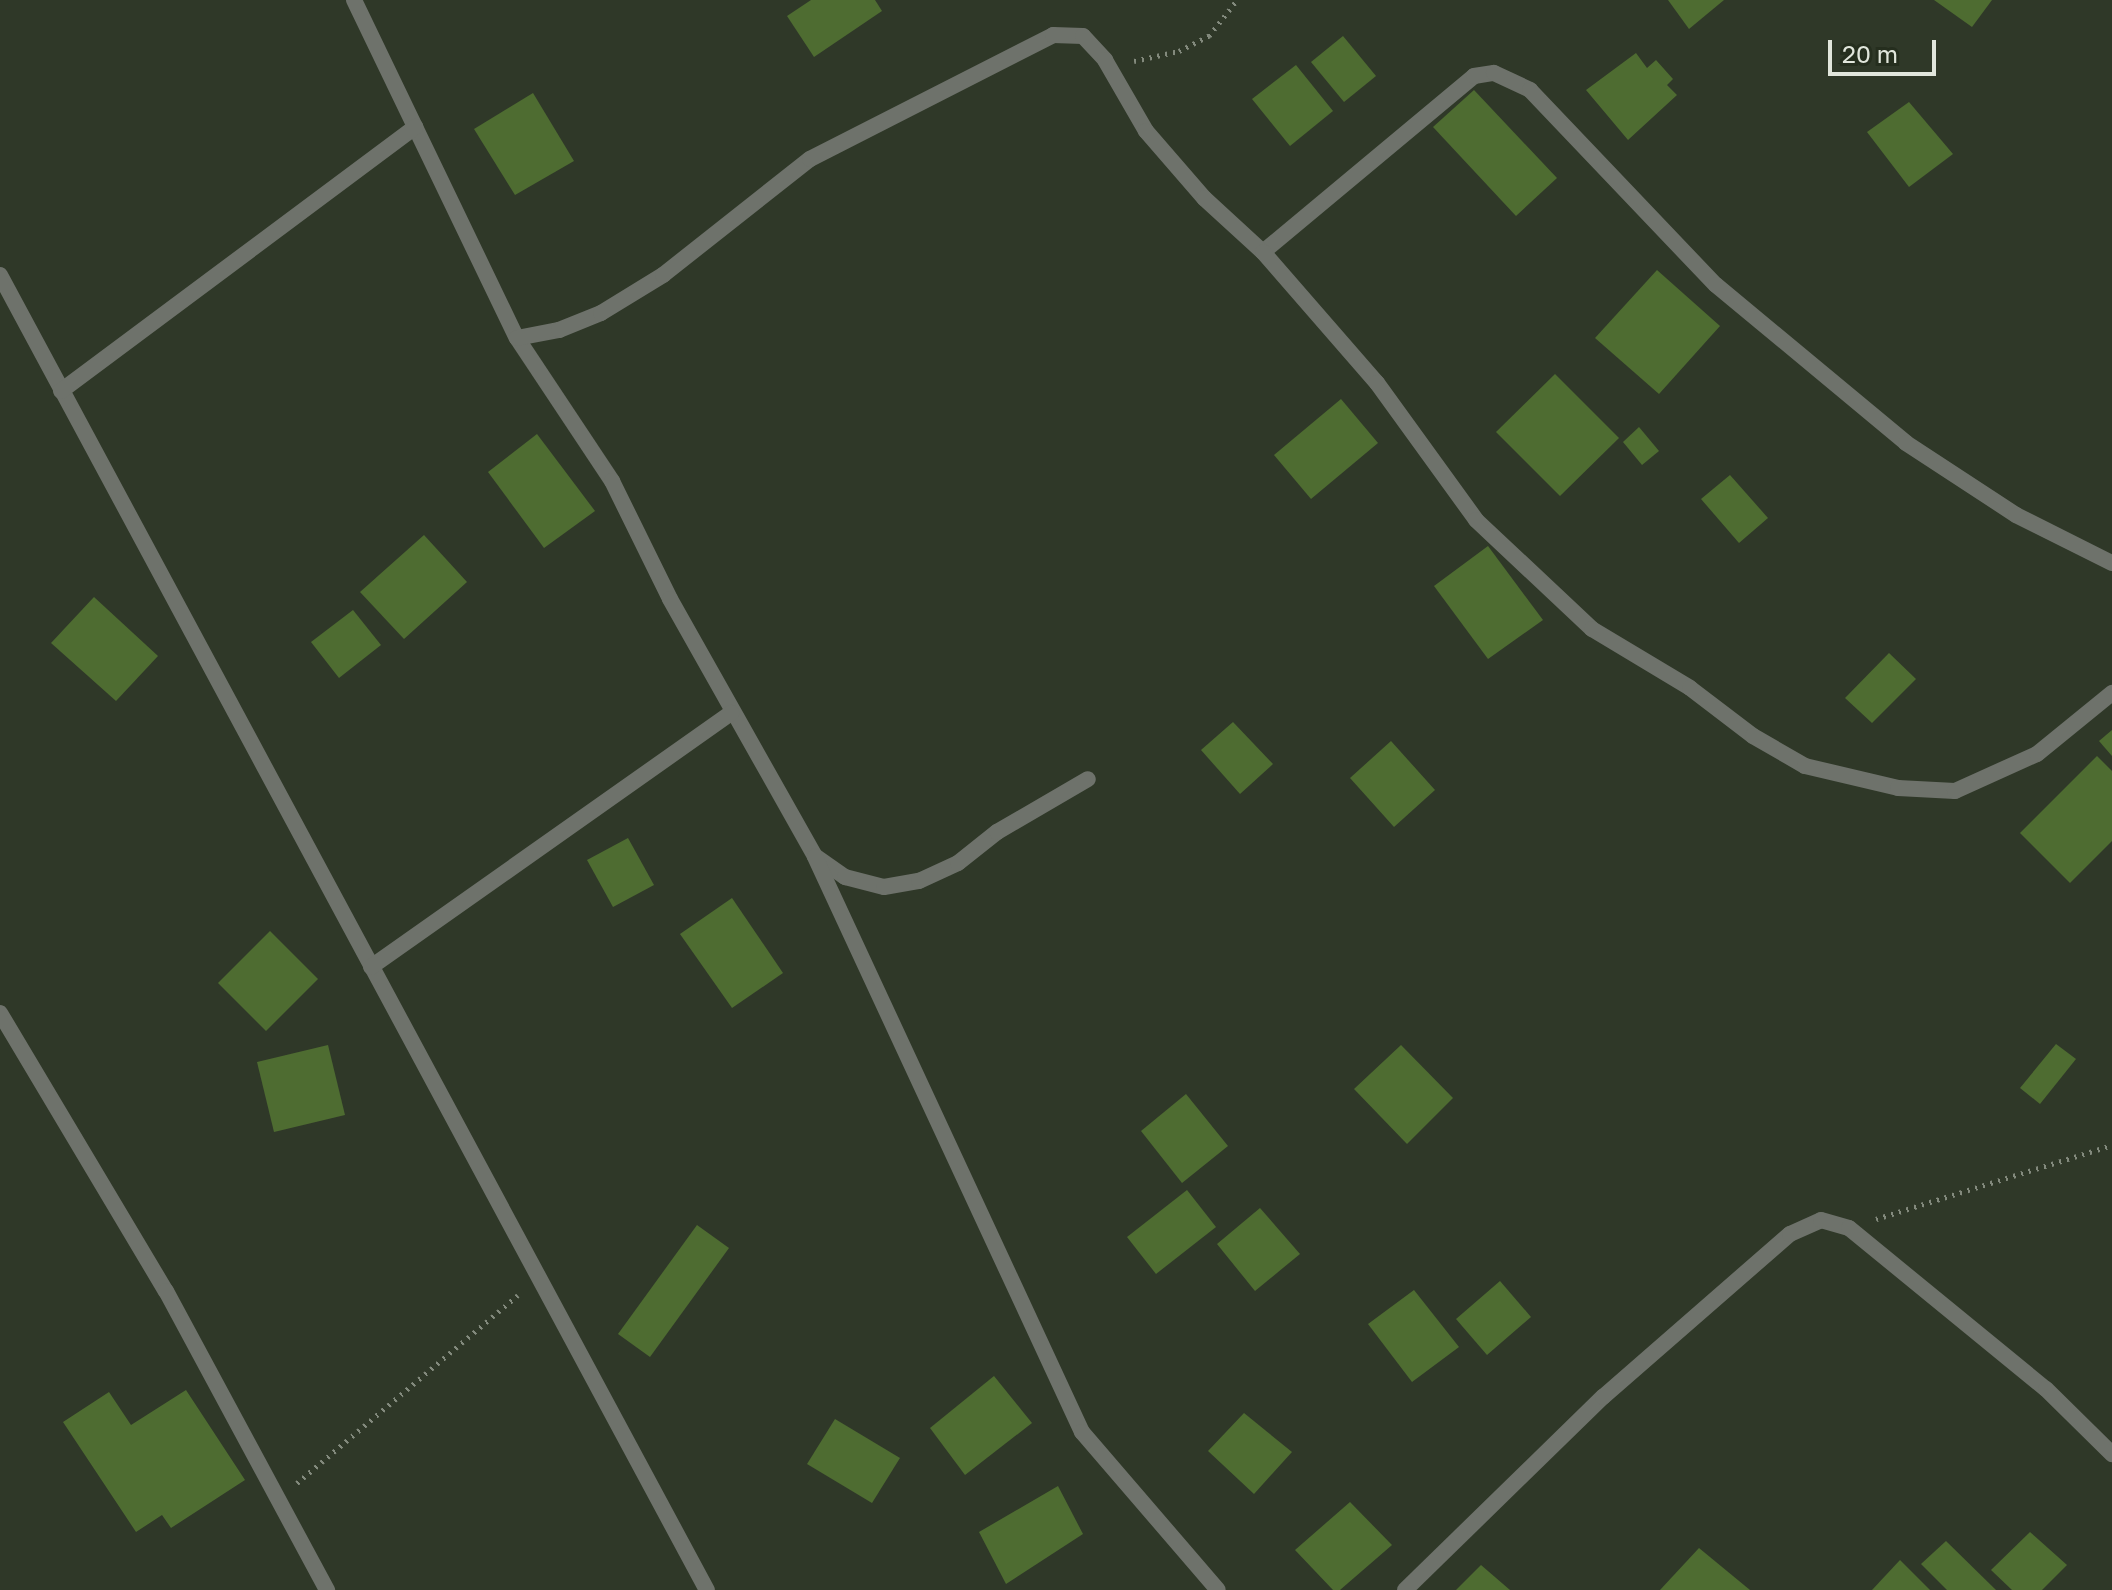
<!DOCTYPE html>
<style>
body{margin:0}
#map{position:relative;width:2112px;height:1590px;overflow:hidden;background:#2f3828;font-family:"Golos Text",sans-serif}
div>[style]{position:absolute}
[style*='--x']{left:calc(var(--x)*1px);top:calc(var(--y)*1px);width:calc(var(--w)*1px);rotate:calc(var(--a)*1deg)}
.building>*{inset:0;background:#4e6c31}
.path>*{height:5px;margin-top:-2.5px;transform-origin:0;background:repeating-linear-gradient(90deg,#838a7d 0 2px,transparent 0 8px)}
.street>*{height:16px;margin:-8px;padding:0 8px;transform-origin:8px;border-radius:8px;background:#6e726b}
span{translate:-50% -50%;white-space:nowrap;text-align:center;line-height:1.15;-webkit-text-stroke:6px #252e1e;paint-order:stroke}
.scale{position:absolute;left:1828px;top:40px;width:108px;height:36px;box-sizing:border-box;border:4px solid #e1e6dc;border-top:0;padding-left:10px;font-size:24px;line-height:28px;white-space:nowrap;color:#e1e6dc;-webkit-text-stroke:6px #252e1e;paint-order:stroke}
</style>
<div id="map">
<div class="building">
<div style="clip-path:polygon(811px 0,875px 0,882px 11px,814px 57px,787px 16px)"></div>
<div style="clip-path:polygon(1668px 0,1724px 0,1689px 29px)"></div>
<div style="clip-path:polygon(1934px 0,1992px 0,1972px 27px)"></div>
<div style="clip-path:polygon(1343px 36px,1376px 76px,1344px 102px,1311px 62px)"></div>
<div style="clip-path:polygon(1636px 53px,1647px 68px,1656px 60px,1673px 79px,1667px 85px,1677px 95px,1628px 140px,1586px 90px)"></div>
<div style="clip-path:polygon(1296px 65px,1333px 111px,1290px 146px,1252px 99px)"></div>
<div style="clip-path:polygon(1474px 90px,1557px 178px,1516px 216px,1433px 127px)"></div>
<div style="clip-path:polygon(533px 93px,574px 161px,515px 195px,474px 129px)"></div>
<div style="clip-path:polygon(1909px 102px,1953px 154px,1909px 187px,1867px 132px)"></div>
<div style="clip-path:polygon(1657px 270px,1720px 326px,1659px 394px,1595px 338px)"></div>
<div style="clip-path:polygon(1555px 374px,1619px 438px,1560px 496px,1496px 432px)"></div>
<div style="clip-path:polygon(1341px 399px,1378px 443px,1311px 499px,1274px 455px)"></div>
<div style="clip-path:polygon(1639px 427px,1659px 451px,1642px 465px,1623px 442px)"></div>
<div style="clip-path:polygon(537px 434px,595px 511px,544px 548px,488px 472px)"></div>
<div style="clip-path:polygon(1730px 475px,1768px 518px,1739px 543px,1701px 499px)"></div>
<div style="clip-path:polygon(424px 535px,467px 582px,404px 639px,360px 592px)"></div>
<div style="clip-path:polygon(1488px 546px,1543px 620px,1488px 659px,1434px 586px)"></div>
<div style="clip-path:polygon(94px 597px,158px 656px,116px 701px,51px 643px)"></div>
<div style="clip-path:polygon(353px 610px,381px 645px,339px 678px,311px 642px)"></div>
<div style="clip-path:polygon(1889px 653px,1916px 679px,1872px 723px,1845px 698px)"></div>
<div style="clip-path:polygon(1233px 722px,1273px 764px,1240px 794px,1201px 750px)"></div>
<div style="clip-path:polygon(2112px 730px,2112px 756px,2099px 741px)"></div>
<div style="clip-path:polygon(1391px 741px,1435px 790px,1394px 827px,1350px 778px)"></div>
<div style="clip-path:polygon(2097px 756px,2112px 771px,2112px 841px,2070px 883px,2020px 833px)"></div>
<div style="clip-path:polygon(628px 838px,654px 885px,613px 907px,587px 860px)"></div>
<div style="clip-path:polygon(732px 898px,783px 973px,732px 1008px,680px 934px)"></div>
<div style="clip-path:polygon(270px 931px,318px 979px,266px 1031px,218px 983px)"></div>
<div style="clip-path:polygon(2056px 1044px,2076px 1059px,2040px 1104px,2020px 1088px)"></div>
<div style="clip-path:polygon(328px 1045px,345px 1115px,274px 1132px,257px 1062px)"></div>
<div style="clip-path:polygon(1401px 1045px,1453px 1098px,1407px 1144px,1354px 1089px)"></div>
<div style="clip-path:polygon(1186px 1094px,1228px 1146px,1182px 1183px,1141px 1131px)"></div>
<div style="clip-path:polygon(1187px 1190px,1216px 1227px,1156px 1274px,1127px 1237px)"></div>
<div style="clip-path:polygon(1260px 1208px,1300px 1254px,1255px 1291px,1217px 1244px)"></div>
<div style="clip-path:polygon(697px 1225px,729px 1248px,650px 1357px,618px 1334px)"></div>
<div style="clip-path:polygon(1500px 1281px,1531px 1317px,1487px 1355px,1456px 1319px)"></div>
<div style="clip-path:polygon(1414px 1290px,1459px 1347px,1412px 1382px,1368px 1324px)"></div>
<div style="clip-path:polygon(994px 1376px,1032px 1423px,965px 1475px,930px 1428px)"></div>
<div style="clip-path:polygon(186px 1390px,245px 1480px,171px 1528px,162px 1515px,136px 1532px,63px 1422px,109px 1392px,131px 1425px)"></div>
<div style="clip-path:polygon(1244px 1413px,1292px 1452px,1254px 1494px,1208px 1451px)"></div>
<div style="clip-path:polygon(835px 1419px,900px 1458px,872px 1503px,807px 1464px)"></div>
<div style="clip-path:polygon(1058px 1486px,1083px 1534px,1006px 1584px,979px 1532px)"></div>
<div style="clip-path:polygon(1350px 1502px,1392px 1545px,1340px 1590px,1333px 1590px,1295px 1550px)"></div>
<div style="clip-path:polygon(2030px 1532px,2067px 1565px,2042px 1590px,2012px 1590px,1991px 1570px)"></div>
<div style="clip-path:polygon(1946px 1541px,1996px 1590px,1947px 1590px,1921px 1564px)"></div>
<div style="clip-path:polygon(1699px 1548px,1750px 1590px,1660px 1590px)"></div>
<div style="clip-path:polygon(1900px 1560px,1930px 1590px,1872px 1590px)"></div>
<div style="clip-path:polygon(1481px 1565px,1510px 1590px,1456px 1590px)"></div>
</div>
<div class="path">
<div style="--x:1134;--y:61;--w:46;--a:-12.5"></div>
<div style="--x:1179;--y:51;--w:34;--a:-27"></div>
<div style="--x:1209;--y:36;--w:46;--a:-52.1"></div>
<div style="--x:1876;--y:1219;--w:247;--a:-17.4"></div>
<div style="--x:297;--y:1483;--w:290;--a:-40.4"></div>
</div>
<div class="street">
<div style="--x:354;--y:0;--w:375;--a:64.3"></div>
<div style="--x:517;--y:338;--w:172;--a:56.4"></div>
<div style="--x:612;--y:481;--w:131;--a:63.8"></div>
<div style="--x:670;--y:599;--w:295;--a:60.6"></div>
<div style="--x:815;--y:856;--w:37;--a:35"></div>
<div style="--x:845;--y:877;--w:40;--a:14.4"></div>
<div style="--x:884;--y:887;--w:36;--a:-10"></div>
<div style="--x:919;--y:881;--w:43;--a:-24.8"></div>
<div style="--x:958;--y:863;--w:50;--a:-38.5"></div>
<div style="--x:997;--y:832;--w:105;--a:-30.2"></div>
<div style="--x:1263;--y:252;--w:275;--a:-39.8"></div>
<div style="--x:1474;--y:76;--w:20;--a:-9"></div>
<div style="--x:1494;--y:73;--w:40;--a:25"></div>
<div style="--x:1530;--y:90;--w:269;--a:46.4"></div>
<div style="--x:1716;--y:285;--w:247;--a:39.7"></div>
<div style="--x:1906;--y:443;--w:131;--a:33.2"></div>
<div style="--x:2016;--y:515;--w:107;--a:26.6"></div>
<div style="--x:0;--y:275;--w:1493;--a:61.74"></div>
<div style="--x:517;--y:338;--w:43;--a:-10.8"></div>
<div style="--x:559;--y:330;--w:45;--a:-22"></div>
<div style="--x:601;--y:313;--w:73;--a:-31.5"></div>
<div style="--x:663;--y:275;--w:187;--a:-38.3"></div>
<div style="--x:810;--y:159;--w:273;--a:-27"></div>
<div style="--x:1053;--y:35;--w:30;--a:2"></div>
<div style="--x:1083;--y:36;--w:33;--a:47"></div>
<div style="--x:1105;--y:60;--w:82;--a:60"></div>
<div style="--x:1146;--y:131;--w:89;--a:49.1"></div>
<div style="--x:1204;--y:198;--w:80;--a:42.5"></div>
<div style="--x:1263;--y:252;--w:174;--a:49"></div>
<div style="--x:1377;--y:383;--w:169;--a:54.1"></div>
<div style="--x:1476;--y:520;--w:159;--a:43.2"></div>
<div style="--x:1592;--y:629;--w:114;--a:31"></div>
<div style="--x:1690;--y:688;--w:79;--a:37.3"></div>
<div style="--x:1753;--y:736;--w:60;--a:30"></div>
<div style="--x:1805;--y:766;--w:96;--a:13.3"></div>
<div style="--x:1898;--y:788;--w:57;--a:3"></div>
<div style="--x:1955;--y:791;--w:90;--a:-24.3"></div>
<div style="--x:2037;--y:754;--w:97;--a:-39.1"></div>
<div style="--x:61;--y:391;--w:442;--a:-36.7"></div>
<div style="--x:815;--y:857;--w:634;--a:65.09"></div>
<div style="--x:1082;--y:1432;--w:208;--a:49.3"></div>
<div style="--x:371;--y:967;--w:441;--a:-35.2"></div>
<div style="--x:0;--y:1013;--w:324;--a:59.2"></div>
<div style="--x:166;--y:1291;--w:340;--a:61.7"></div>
<div style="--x:1405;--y:1590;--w:277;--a:-44.3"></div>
<div style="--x:1603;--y:1397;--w:248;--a:-41.1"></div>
<div style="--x:1790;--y:1234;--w:34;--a:-24"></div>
<div style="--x:1821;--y:1220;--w:29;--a:16"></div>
<div style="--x:1849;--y:1228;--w:254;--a:39.3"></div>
<div style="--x:2046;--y:1389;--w:93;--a:44.6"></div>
</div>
<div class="scale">20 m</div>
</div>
